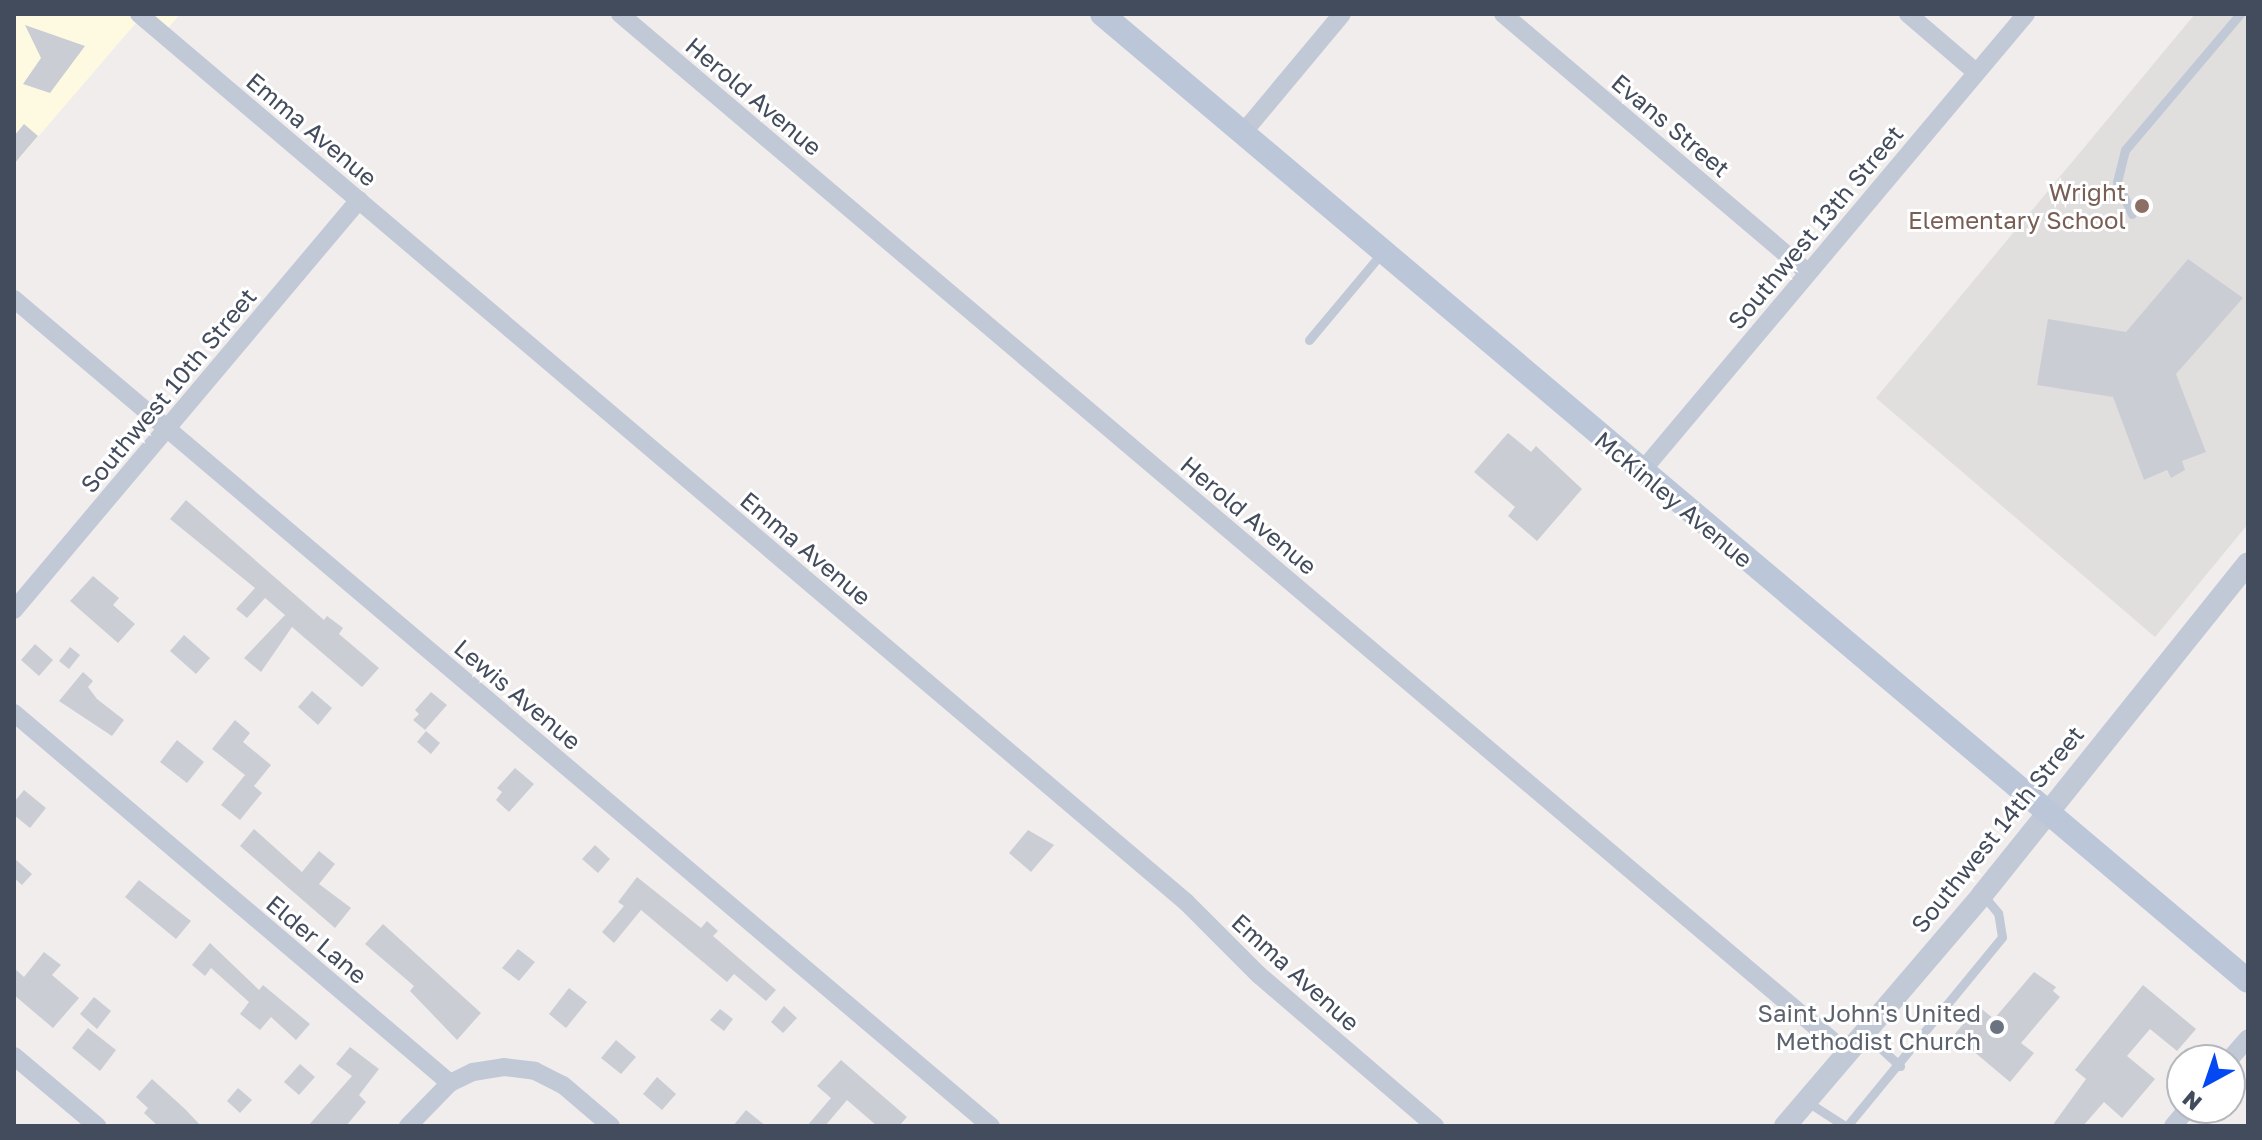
<!DOCTYPE html>
<style>
body{margin:0}
#map{position:relative;width:2262px;height:1140px;overflow:hidden;background:#f0edec;font-family:"Golos Text",sans-serif}
div>[style]{position:absolute}
[style*='--x']{left:calc(var(--x)*1px);top:calc(var(--y)*1px);width:calc(var(--w)*1px);rotate:calc(var(--a)*1deg)}
.commercial>*{inset:0;background:#fefae2}
.education>*{inset:0;background:#e1dede}
.building>*{inset:0;background:#cbcdd5}
.service>*{height:9px;margin:-4.5px;padding:0 4.5px;transform-origin:4.5px;border-radius:4.5px;background:#c1c9d6}
.minor>*{height:18px;margin:-9px;padding:0 9px;transform-origin:9px;border-radius:9px;background:#c1c9d6}
.tertiary>*{height:22px;margin:-11px;padding:0 11px;transform-origin:11px;border-radius:11px;background:#c1c9d6}
.secondary>*{height:24px;margin:-12px;padding:0 12px;transform-origin:12px;border-radius:12px;background:#bcc6d9}
.dots>*{width:22px;height:22px;translate:-50% -50%;box-sizing:border-box;border:4px solid #fff;border-radius:50%}
span{translate:-50% -50%;white-space:nowrap;text-align:center;line-height:1.15;-webkit-text-stroke:6px #fff;paint-order:stroke}
.street-label{font-size:24px;color:#434c5c}
.education-label{font-size:24px;color:#785e54}
.right{translate:-100% -50%;text-align:right}
.worship-label{font-size:24px;color:#5b616d}
.frame{position:absolute;inset:0;border:16px solid #434c5c;pointer-events:none}
.north{position:absolute;left:2166px;top:1044px;width:80px;height:80px;box-sizing:border-box;background:#fff;border:2px solid #b4b7be;border-radius:50%;rotate:220deg;font-size:22px;font-weight:700;line-height:32px;text-align:center;color:#434c5c}
.north::after{content:'';display:block;margin:auto;width:28px;height:36px;background:#0348f3;clip-path:polygon(50% 0,100% 100%,50% 72%,0 100%)}
</style>
<div id="map">
<div class="commercial">
<div style="clip-path:polygon(14px 14px,180px 14px,163px 34px,141px 17px,19px 159px,14px 155px)"></div>
</div>
<div class="education">
<div style="clip-path:polygon(2195px 14px,2248px 14px,2248px 524px,2155px 637px,1876px 398px)"></div>
</div>
<div class="building">
<div style="clip-path:polygon(25px 25px,85px 46px,50px 93px,23px 84px,41px 58px)"></div>
<div style="clip-path:polygon(24px 124px,38px 136px,14px 164px,14px 136px)"></div>
<div style="clip-path:polygon(2188px 259px,2243px 298px,2176px 374px,2206px 452px,2182px 461px,2185px 470px,2171px 478px,2167px 470px,2144px 480px,2113px 397px,2037px 385px,2048px 319px,2126px 332px)"></div>
<div style="clip-path:polygon(1508px 433px,1531px 452px,1536px 446px,1582px 489px,1537px 541px,1508px 516px,1515px 507px,1474px 472px)"></div>
<div style="clip-path:polygon(186px 500px,324px 620px,327px 616px,343px 628px,339px 634px,379px 668px,362px 687px,292px 627px,261px 672px,244px 658px,285px 615px,265px 598px,247px 618px,236px 609px,255px 588px,170px 519px)"></div>
<div style="clip-path:polygon(93px 576px,119px 598px,113px 605px,135px 624px,118px 643px,70px 601px)"></div>
<div style="clip-path:polygon(184px 635px,210px 658px,196px 674px,170px 651px)"></div>
<div style="clip-path:polygon(35px 644px,53px 660px,39px 676px,21px 660px)"></div>
<div style="clip-path:polygon(70px 647px,80px 655px,69px 669px,59px 661px)"></div>
<div style="clip-path:polygon(83px 672px,93px 681px,88px 687px,97px 699px,124px 720px,112px 736px,59px 701px)"></div>
<div style="clip-path:polygon(312px 691px,332px 708px,318px 725px,298px 707px)"></div>
<div style="clip-path:polygon(431px 692px,447px 705px,425px 730px,413px 720px,419px 714px,415px 710px)"></div>
<div style="clip-path:polygon(235px 720px,250px 733px,243px 742px,271px 765px,254px 786px,262px 793px,240px 820px,221px 805px,245px 775px,212px 749px)"></div>
<div style="clip-path:polygon(426px 731px,440px 743px,431px 754px,417px 742px)"></div>
<div style="clip-path:polygon(177px 740px,204px 762px,187px 783px,160px 762px)"></div>
<div style="clip-path:polygon(515px 768px,534px 784px,509px 812px,496px 800px,502px 792px,497px 788px)"></div>
<div style="clip-path:polygon(24px 790px,46px 808px,30px 828px,14px 815px,14px 802px)"></div>
<div style="clip-path:polygon(254px 829px,302px 872px,319px 851px,335px 864px,319px 884px,351px 908px,335px 928px,240px 846px)"></div>
<div style="clip-path:polygon(1028px 830px,1054px 845px,1031px 872px,1009px 853px)"></div>
<div style="clip-path:polygon(595px 845px,610px 859px,598px 873px,582px 859px)"></div>
<div style="clip-path:polygon(14px 858px,32px 874px,22px 885px,14px 878px)"></div>
<div style="clip-path:polygon(637px 877px,701px 928px,707px 921px,718px 931px,713px 936px,776px 990px,766px 1001px,734px 974px,727px 982px,641px 910px,614px 943px,602px 932px,624px 906px,618px 902px)"></div>
<div style="clip-path:polygon(139px 880px,191px 921px,176px 939px,125px 897px)"></div>
<div style="clip-path:polygon(383px 924px,481px 1013px,457px 1040px,410px 991px,414px 986px,365px 944px)"></div>
<div style="clip-path:polygon(210px 943px,259px 990px,263px 985px,310px 1024px,296px 1040px,271px 1017px,260px 1030px,240px 1014px,249px 1002px,211px 968px,205px 976px,192px 965px)"></div>
<div style="clip-path:polygon(518px 949px,535px 962px,519px 981px,502px 968px)"></div>
<div style="clip-path:polygon(44px 952px,61px 965px,52px 975px,79px 998px,53px 1028px,14px 995px,14px 968px,24px 977px)"></div>
<div style="clip-path:polygon(2034px 972px,2056px 987px,2053px 991px,2060px 997px,2021px 1043px,2034px 1053px,2010px 1082px,1954px 1035px,1978px 1006px,1994px 1019px)"></div>
<div style="clip-path:polygon(2143px 985px,2196px 1029px,2177px 1051px,2150px 1029px,2127px 1056px,2155px 1079px,2122px 1118px,2104px 1102px,2083px 1126px,2052px 1126px,2086px 1079px,2075px 1070px)"></div>
<div style="clip-path:polygon(569px 988px,587px 1002px,566px 1028px,549px 1014px)"></div>
<div style="clip-path:polygon(94px 997px,111px 1011px,97px 1029px,80px 1014px)"></div>
<div style="clip-path:polygon(784px 1006px,797px 1018px,783px 1033px,771px 1022px)"></div>
<div style="clip-path:polygon(720px 1009px,733px 1019px,724px 1031px,710px 1020px)"></div>
<div style="clip-path:polygon(88px 1028px,116px 1050px,100px 1071px,72px 1048px)"></div>
<div style="clip-path:polygon(616px 1040px,636px 1057px,621px 1074px,601px 1058px)"></div>
<div style="clip-path:polygon(350px 1047px,379px 1069px,359px 1095px,366px 1102px,346px 1126px,308px 1126px,352px 1076px,336px 1064px)"></div>
<div style="clip-path:polygon(841px 1060px,907px 1117px,899px 1126px,877px 1126px,847px 1100px,825px 1126px,807px 1126px,831px 1098px,817px 1086px)"></div>
<div style="clip-path:polygon(300px 1064px,315px 1077px,299px 1095px,284px 1082px)"></div>
<div style="clip-path:polygon(657px 1077px,676px 1094px,662px 1110px,643px 1094px)"></div>
<div style="clip-path:polygon(152px 1079px,185px 1109px,201px 1126px,158px 1126px,144px 1113px,148px 1108px,136px 1097px)"></div>
<div style="clip-path:polygon(238px 1088px,252px 1100px,240px 1113px,227px 1101px)"></div>
<div style="clip-path:polygon(746px 1110px,766px 1126px,733px 1126px)"></div>
</div>
<div class="service">
<div style="--x:2132;--y:214;--w:35;--a:-115"></div>
<div style="--x:2117;--y:182;--w:33;--a:-76"></div>
<div style="--x:2125;--y:150;--w:178;--a:-49.8"></div>
<div style="--x:1309;--y:340;--w:112;--a:-50.1"></div>
<div style="--x:1864;--y:1033;--w:49;--a:42.5"></div>
<div style="--x:1806;--y:1101;--w:46;--a:32.7"></div>
<div style="--x:1847;--y:1126;--w:244;--a:-50.6"></div>
<div style="--x:2002;--y:937;--w:24;--a:-99"></div>
<div style="--x:1998;--y:913;--w:23;--a:-130"></div>
</div>
<div class="minor">
<div style="--x:139;--y:14;--w:1373;--a:40.3"></div>
<div style="--x:1186;--y:902;--w:103;--a:45"></div>
<div style="--x:1259;--y:975;--w:232;--a:40.6"></div>
<div style="--x:620;--y:14;--w:1608;--a:40.26"></div>
<div style="--x:1503;--y:14;--w:400;--a:40.3"></div>
<div style="--x:1908;--y:14;--w:89;--a:40.5"></div>
<div style="--x:1242;--y:134;--w:156;--a:-50.2"></div>
<div style="--x:14;--y:299;--w:1280;--a:40.25"></div>
<div style="--x:1642;--y:471;--w:597;--a:-49.96"></div>
<div style="--x:14;--y:610;--w:536;--a:-49.92"></div>
<div style="--x:14;--y:713;--w:572;--a:40.32"></div>
<div style="--x:450;--y:1083;--w:25;--a:-26"></div>
<div style="--x:473;--y:1072;--w:31;--a:-9"></div>
<div style="--x:504;--y:1067;--w:31;--a:7"></div>
<div style="--x:535;--y:1071;--w:31;--a:27"></div>
<div style="--x:563;--y:1085;--w:63;--a:40.5"></div>
<div style="--x:14;--y:1056;--w:109;--a:40.1"></div>
<div style="--x:2229;--y:1060;--w:29;--a:-49"></div>
<div style="--x:408;--y:1126;--w:60;--a:-45.7"></div>
<div style="--x:2173;--y:1126;--w:23;--a:-50"></div>
</div>
<div class="tertiary">
<div style="--x:1785;--y:1126;--w:304;--a:-49.5"></div>
<div style="--x:1982;--y:895;--w:425;--a:-51.3"></div>
</div>
<div class="secondary">
<div style="--x:1102;--y:14;--w:1499;--a:40.16"></div>
</div>
<div class="dots">
<div style="left:2142px;top:206px;background:#8d6e63"></div>
<div style="left:1997px;top:1027px;background:#6b7280"></div>
</div>
<div class="street-label">
<span style="left:754px;top:96px;rotate:40deg">Herold Avenue</span>
<span style="left:1671px;top:125px;rotate:40deg">Evans Street</span>
<span style="left:312px;top:129px;rotate:40deg">Emma Avenue</span>
<span style="left:1815px;top:227px;rotate:-50deg">Southwest 13th Street</span>
<span style="left:168px;top:390px;rotate:-50deg">Southwest 10th Street</span>
<span style="left:1674px;top:499px;rotate:40deg">McKinley Avenue</span>
<span style="left:1249px;top:515px;rotate:40deg">Herold Avenue</span>
<span style="left:806px;top:548px;rotate:40deg">Emma Avenue</span>
<span style="left:518px;top:694px;rotate:40deg">Lewis Avenue</span>
<span style="left:1997px;top:829px;rotate:-51deg">Southwest 14th Street</span>
<span style="left:317px;top:939px;rotate:40deg">Elder Lane</span>
<span style="left:1296px;top:972px;rotate:42deg">Emma Avenue</span>
</div>
<div class="education-label">
<span class="right" style="left:2126px;top:206px">Wright<br>Elementary School</span>
</div>
<div class="worship-label">
<span class="right" style="left:1981px;top:1027px">Saint John's United<br>Methodist Church</span>
</div>
<div class="frame"></div>
<div class="north">N</div>
</div>
